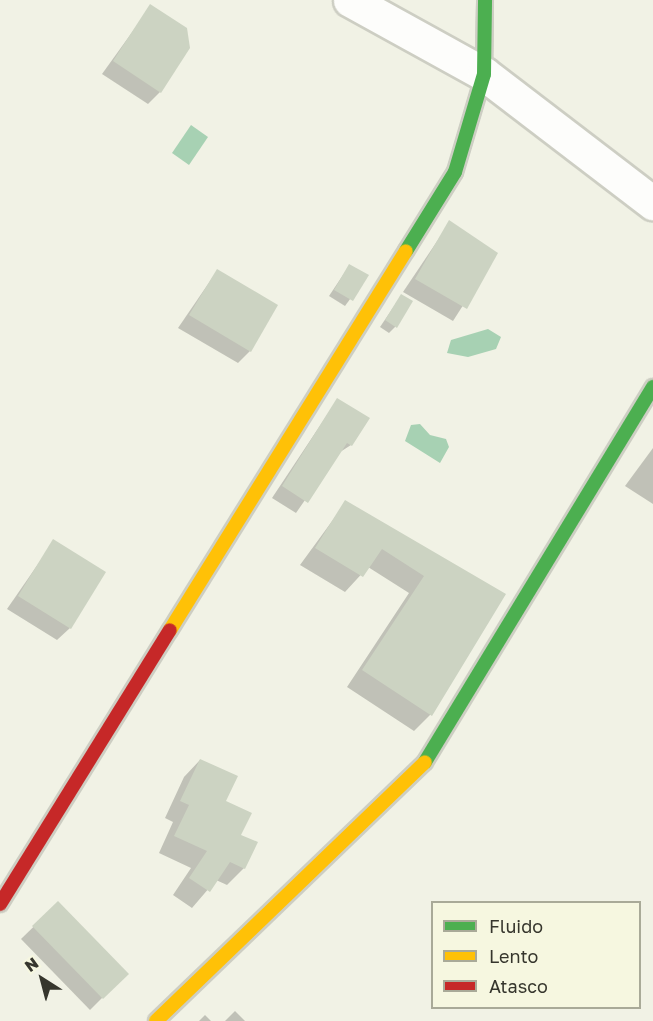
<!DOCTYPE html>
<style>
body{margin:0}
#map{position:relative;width:653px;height:1021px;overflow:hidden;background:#f1f2e5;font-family:"Golos Text",sans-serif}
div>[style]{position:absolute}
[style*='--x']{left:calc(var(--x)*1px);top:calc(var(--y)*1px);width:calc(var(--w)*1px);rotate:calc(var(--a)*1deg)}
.water>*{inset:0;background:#a7d1b3}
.shadow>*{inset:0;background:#0003}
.building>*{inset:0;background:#ccd3c2}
.roads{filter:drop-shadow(2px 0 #cdcec3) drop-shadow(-2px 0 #cdcec3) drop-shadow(0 2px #cdcec3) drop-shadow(0 -2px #cdcec3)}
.street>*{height:33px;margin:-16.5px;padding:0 16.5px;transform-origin:16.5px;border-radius:16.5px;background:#fdfdfb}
.fast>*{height:14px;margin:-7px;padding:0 7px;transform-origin:7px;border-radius:7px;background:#4caf50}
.slow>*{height:14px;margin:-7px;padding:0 7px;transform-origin:7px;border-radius:7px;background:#ffc107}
.jam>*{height:14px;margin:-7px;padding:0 7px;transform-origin:7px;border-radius:7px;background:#c62828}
span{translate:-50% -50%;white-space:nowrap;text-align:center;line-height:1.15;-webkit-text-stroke:4.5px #f6f7e0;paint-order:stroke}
.legend{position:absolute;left:431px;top:901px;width:210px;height:108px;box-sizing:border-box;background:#f6f7e0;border:2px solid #a9aa98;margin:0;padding:8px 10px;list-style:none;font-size:18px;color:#36362d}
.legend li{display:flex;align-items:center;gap:12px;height:30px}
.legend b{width:30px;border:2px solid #a9aa98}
.north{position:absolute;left:12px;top:949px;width:60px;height:60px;-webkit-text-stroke:4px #f6f7e0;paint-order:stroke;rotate:324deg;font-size:16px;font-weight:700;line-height:24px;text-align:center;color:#36362d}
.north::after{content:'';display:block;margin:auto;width:21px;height:27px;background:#36362d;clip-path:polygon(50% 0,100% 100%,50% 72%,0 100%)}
</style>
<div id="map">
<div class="water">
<div style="clip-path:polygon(191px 125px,208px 137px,189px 165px,172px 153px)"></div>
<div style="clip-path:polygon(488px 329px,501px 337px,496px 349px,468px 357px,447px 353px,451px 340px)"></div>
<div style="clip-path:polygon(420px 424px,430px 435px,446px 439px,449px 447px,440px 463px,405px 441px,411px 425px)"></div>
</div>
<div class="shadow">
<div style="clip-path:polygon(151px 6px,160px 92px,148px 104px,102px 74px)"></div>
<div style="clip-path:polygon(450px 222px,496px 254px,453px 321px,403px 292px)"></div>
<div style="clip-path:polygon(349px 266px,367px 276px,345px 306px,329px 296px)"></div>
<div style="clip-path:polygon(217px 271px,250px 351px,238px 363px,178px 328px)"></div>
<div style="clip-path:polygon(401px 296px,395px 327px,389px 333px,380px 327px)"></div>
<div style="clip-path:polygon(337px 400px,351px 445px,337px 454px,296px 513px,272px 498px)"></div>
<div style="clip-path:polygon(653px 448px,653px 504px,625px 486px)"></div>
<div style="clip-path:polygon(346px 502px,504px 594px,430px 715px,414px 731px,347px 687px,409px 593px,368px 567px,345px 592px,300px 565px)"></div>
<div style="clip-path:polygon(54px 541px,70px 628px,57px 640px,7px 609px)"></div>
<div style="clip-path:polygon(200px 760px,239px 835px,244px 868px,227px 885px,216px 880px,192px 908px,173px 895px,191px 868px,159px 853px,173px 822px,165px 818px,184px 777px)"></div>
<div style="clip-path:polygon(58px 903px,126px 974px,90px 1010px,21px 939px)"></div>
<div style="clip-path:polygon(235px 1011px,245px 1021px,225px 1021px)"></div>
<div style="clip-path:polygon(205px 1015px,211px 1021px,199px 1021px)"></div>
</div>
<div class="building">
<div style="clip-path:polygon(150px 4px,187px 28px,190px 48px,161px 93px,113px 61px)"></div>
<div style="clip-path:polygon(449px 220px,498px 253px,467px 309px,415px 279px)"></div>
<div style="clip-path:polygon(349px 264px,369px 275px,353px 301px,334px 290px)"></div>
<div style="clip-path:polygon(217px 269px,278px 305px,251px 352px,189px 315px)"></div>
<div style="clip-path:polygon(401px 294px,413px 301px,397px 328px,385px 320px)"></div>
<div style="clip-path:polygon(337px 398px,370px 418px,352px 446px,347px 443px,308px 503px,282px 486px)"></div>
<div style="clip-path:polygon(345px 500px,506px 594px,432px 716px,362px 670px,424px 576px,382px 549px,363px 577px,315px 548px)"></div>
<div style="clip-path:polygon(53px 539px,106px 572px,71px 629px,18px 596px)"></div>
<div style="clip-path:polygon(200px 759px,238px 776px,226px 801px,252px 813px,241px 835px,258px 842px,245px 869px,230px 862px,210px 892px,189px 878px,207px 851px,174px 836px,189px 805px,180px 801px)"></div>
<div style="clip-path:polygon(58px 901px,129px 974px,103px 999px,32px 926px)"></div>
</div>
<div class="roads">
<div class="street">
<div style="--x:350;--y:0;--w:153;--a:28.9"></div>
<div style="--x:484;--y:74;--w:213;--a:37.4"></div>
</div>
<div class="fast">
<div style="--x:406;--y:251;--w:93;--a:-58.2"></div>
<div style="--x:455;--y:172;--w:102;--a:-73.5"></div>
<div style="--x:484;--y:74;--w:74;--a:-89.2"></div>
<div style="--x:425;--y:762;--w:439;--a:-58.7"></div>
</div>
<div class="slow">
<div style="--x:170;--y:630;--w:446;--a:-58.1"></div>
<div style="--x:156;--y:1021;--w:373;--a:-43.9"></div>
</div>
<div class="jam">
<div style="--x:0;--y:904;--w:322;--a:-58.2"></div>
</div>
</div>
<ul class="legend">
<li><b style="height:8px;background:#4caf50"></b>Fluido</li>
<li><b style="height:8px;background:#ffc107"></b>Lento</li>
<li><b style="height:8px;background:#c62828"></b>Atasco</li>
</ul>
<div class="north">N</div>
</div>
